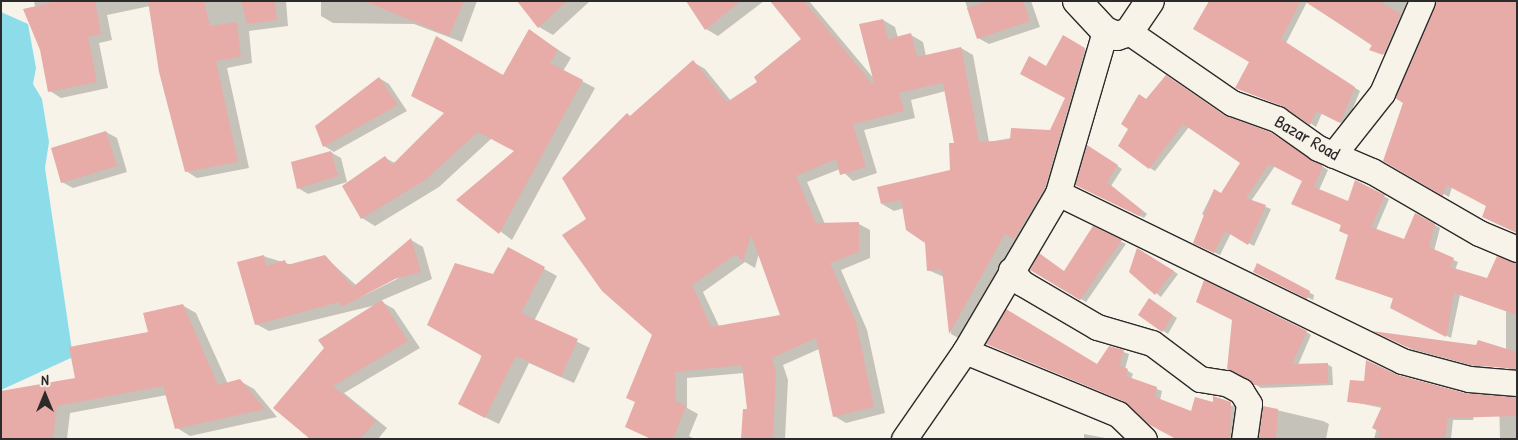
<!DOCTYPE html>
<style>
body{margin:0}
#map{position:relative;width:1518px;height:440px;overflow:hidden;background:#f7f3e8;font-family:"Patrick Hand",sans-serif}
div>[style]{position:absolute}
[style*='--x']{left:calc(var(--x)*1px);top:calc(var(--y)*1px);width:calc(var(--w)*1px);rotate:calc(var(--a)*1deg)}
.water>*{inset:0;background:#8ddcea}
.shadow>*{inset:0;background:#0003}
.building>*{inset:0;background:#e7aca8}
.roads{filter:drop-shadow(1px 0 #2b2b2b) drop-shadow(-1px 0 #2b2b2b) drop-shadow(0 1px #2b2b2b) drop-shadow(0 -1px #2b2b2b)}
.minor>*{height:25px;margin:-12.5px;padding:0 12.5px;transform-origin:12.5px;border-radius:12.5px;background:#f7f3e8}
.tertiary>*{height:28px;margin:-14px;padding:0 14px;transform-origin:14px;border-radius:14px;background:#f7f3e8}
span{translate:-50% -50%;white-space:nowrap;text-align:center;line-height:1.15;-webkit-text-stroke:4.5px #f7f3e8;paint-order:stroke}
.street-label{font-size:18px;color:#2b2b2b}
.frame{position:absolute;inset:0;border:2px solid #2b2b2b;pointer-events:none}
.north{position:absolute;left:20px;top:370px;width:50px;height:50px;-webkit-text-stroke:4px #f7f3e8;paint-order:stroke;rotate:0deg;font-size:14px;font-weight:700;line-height:20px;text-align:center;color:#2b2b2b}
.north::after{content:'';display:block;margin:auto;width:18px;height:22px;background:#2b2b2b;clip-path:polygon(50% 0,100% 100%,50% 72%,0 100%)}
</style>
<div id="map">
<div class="water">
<div style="clip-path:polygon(1px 12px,28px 24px,36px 68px,33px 84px,42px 99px,49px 142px,45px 168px,73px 357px,1px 390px)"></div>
</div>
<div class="shadow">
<div style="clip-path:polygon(34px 1px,286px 1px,288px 26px,249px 31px,252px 63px,227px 68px,249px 168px,197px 178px,186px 171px,150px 6px,107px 15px,112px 40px,99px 43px,108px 88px,61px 98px,50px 91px)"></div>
<div style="clip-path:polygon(321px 1px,477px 1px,462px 42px,414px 24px,333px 23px,321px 16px)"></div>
<div style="clip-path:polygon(518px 1px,590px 1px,553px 35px,539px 27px)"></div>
<div style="clip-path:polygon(764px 1px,718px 36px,706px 29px,687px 2px)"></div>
<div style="clip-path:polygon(evenodd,772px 1px,809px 1px,875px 80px,883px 20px,895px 27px,898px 38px,911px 35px,923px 42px,926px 56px,961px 48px,973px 55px,989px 142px,1051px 131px,1066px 98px,1046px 68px,1063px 37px,1097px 56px,1056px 194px,962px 340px,951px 334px,944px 277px,928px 270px,927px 242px,904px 208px,894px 211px,882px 204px,952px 171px,955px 144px,946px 91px,911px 100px,915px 118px,864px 130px,877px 173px,853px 181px,840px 169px,807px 182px,825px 224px,859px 224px,870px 230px,870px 258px,841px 270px,867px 330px,885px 413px,846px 423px,834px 416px,819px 349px,783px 365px,788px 380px,785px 439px,742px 439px,748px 410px,744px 373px,687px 378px,687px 408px,698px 414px,689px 436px,695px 439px,651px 439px,636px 402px,654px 335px,588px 220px,631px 117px,693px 62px,705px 69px,731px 101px,758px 83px,803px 39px,772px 1px,759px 253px,782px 316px,719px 326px,703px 292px,745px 262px,755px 268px,759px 253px)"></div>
<div style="clip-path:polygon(965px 1px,1031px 1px,1040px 27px,989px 44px,978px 38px)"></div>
<div style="clip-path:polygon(1215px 1px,1414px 1px,1389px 57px,1307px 2px,1286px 43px,1360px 91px,1346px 125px,1322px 113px,1316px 127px,1287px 107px,1239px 89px,1250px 62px)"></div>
<div style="clip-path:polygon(1436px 1px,1517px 1px,1517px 233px,1488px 219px,1488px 206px,1452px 187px,1449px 197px,1385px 160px)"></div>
<div style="clip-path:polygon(529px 31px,571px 58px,563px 71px,595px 88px,512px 240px,458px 200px,516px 151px,492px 138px,439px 187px,375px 226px,362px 218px,385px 158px,395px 163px,503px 77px)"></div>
<div style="clip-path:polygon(379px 78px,389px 84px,407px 111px,332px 153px,341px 158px,347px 182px,308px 194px,298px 188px,293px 163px,334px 152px,324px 146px)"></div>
<div style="clip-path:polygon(1147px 100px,1226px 117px,1276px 137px,1328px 170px,1319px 190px,1349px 203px,1356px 181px,1389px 199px,1376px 230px,1405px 240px,1416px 214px,1440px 228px,1434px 251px,1458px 262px,1455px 270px,1487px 280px,1517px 263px,1517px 371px,1498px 366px,1506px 350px,1506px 311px,1460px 295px,1451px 338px,1392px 307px,1394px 299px,1336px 278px,1349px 235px,1303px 181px,1275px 166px,1251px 201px,1271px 209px,1254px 246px,1231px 233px,1220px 255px,1200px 246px,1207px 218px,1202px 214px,1214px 190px,1222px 195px,1242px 163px,1189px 127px,1155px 171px,1150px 168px)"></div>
<div style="clip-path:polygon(106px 132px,117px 138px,127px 172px,73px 188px,62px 182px)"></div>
<div style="clip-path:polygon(1092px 149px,1122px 169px,1111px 186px,1147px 214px,1144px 218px,1082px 188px)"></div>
<div style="clip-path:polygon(1094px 228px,1126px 244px,1086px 302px,1031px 269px,1065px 272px)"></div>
<div style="clip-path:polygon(evenodd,411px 240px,423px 247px,432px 279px,380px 301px,394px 309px,420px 348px,344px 393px,387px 428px,378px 439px,312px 439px,325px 348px,376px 305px,269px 331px,256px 324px,263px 256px,292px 265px,324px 256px,357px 286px,411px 240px,400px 275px,401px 277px,363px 296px,368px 292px,400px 275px)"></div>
<div style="clip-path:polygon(508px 249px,557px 276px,534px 321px,590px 348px,574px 383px,529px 363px,499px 424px,472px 411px,494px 276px)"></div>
<div style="clip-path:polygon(1138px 249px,1178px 274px,1161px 297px,1130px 272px)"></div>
<div style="clip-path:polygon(1258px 265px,1314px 295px,1313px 300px,1260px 275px)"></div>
<div style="clip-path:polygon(1154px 303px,1177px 318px,1168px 334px,1140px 315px)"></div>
<div style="clip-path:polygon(182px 305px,196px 313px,228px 384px,240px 381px,254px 389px,277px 417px,190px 436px,177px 428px,167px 395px,70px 413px,67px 439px,1px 439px,77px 379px,150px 333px)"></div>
<div style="clip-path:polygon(1307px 332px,1311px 335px,1298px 365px,1327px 364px,1332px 367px,1333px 385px,1261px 388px,1228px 368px)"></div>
<div style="clip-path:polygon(1379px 333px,1489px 350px,1485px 368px,1478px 367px,1413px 350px)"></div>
<div style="clip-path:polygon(1110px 347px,1129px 354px,1125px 369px,1133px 374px,1131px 379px,1162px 391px,1160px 400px,1192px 412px,1214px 404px,1236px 406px,1236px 439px,1178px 439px,1098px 366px)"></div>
<div style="clip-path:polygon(1398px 376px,1478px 398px,1473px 420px,1453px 420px,1451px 439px,1374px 439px,1382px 408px,1349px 401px,1365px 383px)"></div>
<div style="clip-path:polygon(1499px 397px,1517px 397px,1517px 439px,1500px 439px)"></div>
<div style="clip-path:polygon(1264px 407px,1323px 421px,1329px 424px,1326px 439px,1258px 439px)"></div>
<div style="clip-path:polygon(1084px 434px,1111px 439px,1084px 439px)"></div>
</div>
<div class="building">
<div style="clip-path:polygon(59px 1px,95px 1px,101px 34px,88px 37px,97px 82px,48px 92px,40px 50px,23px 9px)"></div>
<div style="clip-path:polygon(148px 1px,204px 1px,210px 26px,237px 22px,241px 57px,216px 61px,238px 162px,185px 172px,159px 72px)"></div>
<div style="clip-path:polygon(241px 1px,275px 1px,277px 20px,247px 24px)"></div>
<div style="clip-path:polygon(364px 1px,464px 1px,449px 36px)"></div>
<div style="clip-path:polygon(517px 1px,567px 1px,538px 28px)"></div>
<div style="clip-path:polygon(686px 1px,741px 1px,705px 30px)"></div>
<div style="clip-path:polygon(evenodd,770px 1px,804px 1px,875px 87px,859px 24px,883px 19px,888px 39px,911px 33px,917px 57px,961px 47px,979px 142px,1010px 140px,1011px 128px,1050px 130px,1065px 98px,1020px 74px,1029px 56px,1046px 66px,1063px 35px,1085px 48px,1045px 187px,1014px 239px,1005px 234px,949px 334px,942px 269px,927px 271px,925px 243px,906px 230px,901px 200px,881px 204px,877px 187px,950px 170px,949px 143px,954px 143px,943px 83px,899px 93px,904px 111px,853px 124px,866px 167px,840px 175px,836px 159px,796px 176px,816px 223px,859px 222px,859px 252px,830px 263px,856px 322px,874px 407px,833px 417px,816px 338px,772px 358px,776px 372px,773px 439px,741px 439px,743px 409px,747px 409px,742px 365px,675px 372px,676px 401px,686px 406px,673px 439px,651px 439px,625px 427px,635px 402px,626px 398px,652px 335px,602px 291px,562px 235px,586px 219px,562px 178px,627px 113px,630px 116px,693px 60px,727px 102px,757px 82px,754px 77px,801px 39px,770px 1px,751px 235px,780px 315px,711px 327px,692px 285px,736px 254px,743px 262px,751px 235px)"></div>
<div style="clip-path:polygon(988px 1px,1023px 1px,1030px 21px,977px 39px,967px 8px)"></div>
<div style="clip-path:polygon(1209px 1px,1301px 1px,1281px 39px,1355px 87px,1340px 123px,1316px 111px,1310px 125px,1282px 106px,1235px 88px,1249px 62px,1193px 29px)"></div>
<div style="clip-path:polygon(1304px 1px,1379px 1px,1401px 14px,1383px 55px,1369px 50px,1372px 45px)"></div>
<div style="clip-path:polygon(1436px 1px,1517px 1px,1517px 233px,1482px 217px,1486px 206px,1471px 198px,1446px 185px,1443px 196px,1383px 161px,1403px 103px,1395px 98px)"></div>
<div style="clip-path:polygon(529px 29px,558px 50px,550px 63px,583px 80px,499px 234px,456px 200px,514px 151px,478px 132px,425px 180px,361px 219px,342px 186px,385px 156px,392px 165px,444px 113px,411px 96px,436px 36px,503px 75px)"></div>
<div style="clip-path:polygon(1166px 75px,1224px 115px,1270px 132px,1323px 166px,1314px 187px,1348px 201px,1355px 180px,1385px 195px,1371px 227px,1404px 239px,1415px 213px,1435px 224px,1429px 247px,1454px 258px,1450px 267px,1487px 278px,1497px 256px,1517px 263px,1517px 315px,1454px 293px,1446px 337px,1390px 308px,1393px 298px,1335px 279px,1348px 235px,1339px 231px,1341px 225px,1291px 204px,1302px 181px,1269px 164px,1246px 198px,1266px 205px,1248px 245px,1225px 231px,1214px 253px,1193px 243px,1214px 189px,1221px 193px,1240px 163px,1183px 124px,1149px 169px,1118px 146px,1128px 129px,1121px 124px,1139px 94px,1146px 99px)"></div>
<div style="clip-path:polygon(379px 77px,398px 105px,323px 147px,315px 126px)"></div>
<div style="clip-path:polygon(106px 131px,117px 166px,61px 183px,51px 148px)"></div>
<div style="clip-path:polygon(1087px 145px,1118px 165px,1107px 182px,1143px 211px,1139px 216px,1075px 185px)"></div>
<div style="clip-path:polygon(331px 151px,338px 176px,297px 189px,291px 162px)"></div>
<div style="clip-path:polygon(1093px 226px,1122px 240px,1080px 300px,1030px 270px,1039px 253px,1064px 271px)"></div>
<div style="clip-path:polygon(411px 238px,421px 272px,395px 279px,342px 307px,339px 302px,255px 325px,237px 262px,264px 255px,266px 266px,285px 260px,287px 265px,325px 255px,353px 287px)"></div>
<div style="clip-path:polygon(508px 247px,545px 267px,521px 313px,578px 339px,561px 377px,516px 356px,485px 418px,458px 404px,482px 356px,427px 325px,455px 263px,493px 274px)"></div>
<div style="clip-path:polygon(1137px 248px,1174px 271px,1155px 295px,1129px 272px)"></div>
<div style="clip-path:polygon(1257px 263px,1310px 291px,1307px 299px,1253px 272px)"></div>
<div style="clip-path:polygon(1204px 280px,1307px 331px,1292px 364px,1328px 363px,1328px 383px,1254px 385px,1227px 369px,1232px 320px,1196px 302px)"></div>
<div style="clip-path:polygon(1149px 298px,1173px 315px,1162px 332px,1138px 315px)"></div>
<div style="clip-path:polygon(382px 300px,408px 341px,333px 386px,376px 421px,360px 439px,310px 439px,273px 408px,324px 348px,318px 340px)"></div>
<div style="clip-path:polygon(183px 304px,218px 385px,240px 379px,265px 409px,175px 429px,163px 386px,57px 406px,53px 439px,1px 439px,1px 391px,75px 378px,69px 347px,148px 332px,143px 313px)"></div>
<div style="clip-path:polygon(1006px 309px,1097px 364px,1109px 346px,1124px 350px,1119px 365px,1128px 369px,1126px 376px,1157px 387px,1155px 397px,1191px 411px,1195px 397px,1213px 402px,1213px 396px,1231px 402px,1230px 439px,1176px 439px,1150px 425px,1123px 401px,986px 344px)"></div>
<div style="clip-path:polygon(1372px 331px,1476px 345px,1478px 340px,1517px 352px,1517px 369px,1471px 365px,1407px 347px)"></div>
<div style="clip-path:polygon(1366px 360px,1398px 375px,1465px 393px,1517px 397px,1517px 416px,1448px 418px,1445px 439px,1377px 439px,1380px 432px,1372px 428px,1382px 406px,1347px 402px,1350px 380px,1364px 381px)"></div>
<div style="clip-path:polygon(1263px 406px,1278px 409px,1276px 439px,1259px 439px)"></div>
</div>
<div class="roads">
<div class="minor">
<div style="--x:1129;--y:32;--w:125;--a:34.6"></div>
<div style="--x:1232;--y:103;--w:48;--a:19.6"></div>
<div style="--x:1277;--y:119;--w:50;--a:35.3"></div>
<div style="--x:1318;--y:148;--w:59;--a:23.1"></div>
<div style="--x:1372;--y:171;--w:124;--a:30.1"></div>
<div style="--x:1479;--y:233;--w:41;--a:22.8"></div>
<div style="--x:1333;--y:155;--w:79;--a:-51.7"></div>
<div style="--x:1382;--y:93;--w:100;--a:-66.5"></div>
<div style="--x:1058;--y:193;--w:383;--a:26"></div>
<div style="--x:1402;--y:361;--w:69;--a:15"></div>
<div style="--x:1469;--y:379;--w:48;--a:4.8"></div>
<div style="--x:1011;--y:270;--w:17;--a:50"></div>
<div style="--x:1022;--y:283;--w:87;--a:30.4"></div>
<div style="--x:1097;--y:327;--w:57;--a:16.2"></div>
<div style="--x:1152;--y:343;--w:60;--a:36.9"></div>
<div style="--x:1200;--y:379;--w:26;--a:9"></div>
<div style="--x:1226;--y:383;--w:17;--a:28"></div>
<div style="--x:1241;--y:391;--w:15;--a:58"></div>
<div style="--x:1249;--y:404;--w:35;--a:98"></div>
<div style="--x:965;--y:351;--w:165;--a:22.4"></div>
<div style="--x:1118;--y:414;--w:36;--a:44"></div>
<div style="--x:904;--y:439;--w:107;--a:-55.3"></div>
<div style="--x:965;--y:351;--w:183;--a:-59.5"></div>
<div style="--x:1058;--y:193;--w:169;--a:-73.8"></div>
</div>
<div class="tertiary">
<div style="--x:1077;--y:1;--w:41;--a:47"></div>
<div style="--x:1105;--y:31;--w:13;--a:23"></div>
<div style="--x:1117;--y:36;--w:13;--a:-18"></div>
<div style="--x:1129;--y:32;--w:37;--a:-56"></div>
</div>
</div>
<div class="street-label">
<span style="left:1307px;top:138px;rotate:30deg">Bazar Road</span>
</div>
<div class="frame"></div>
<div class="north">N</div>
</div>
